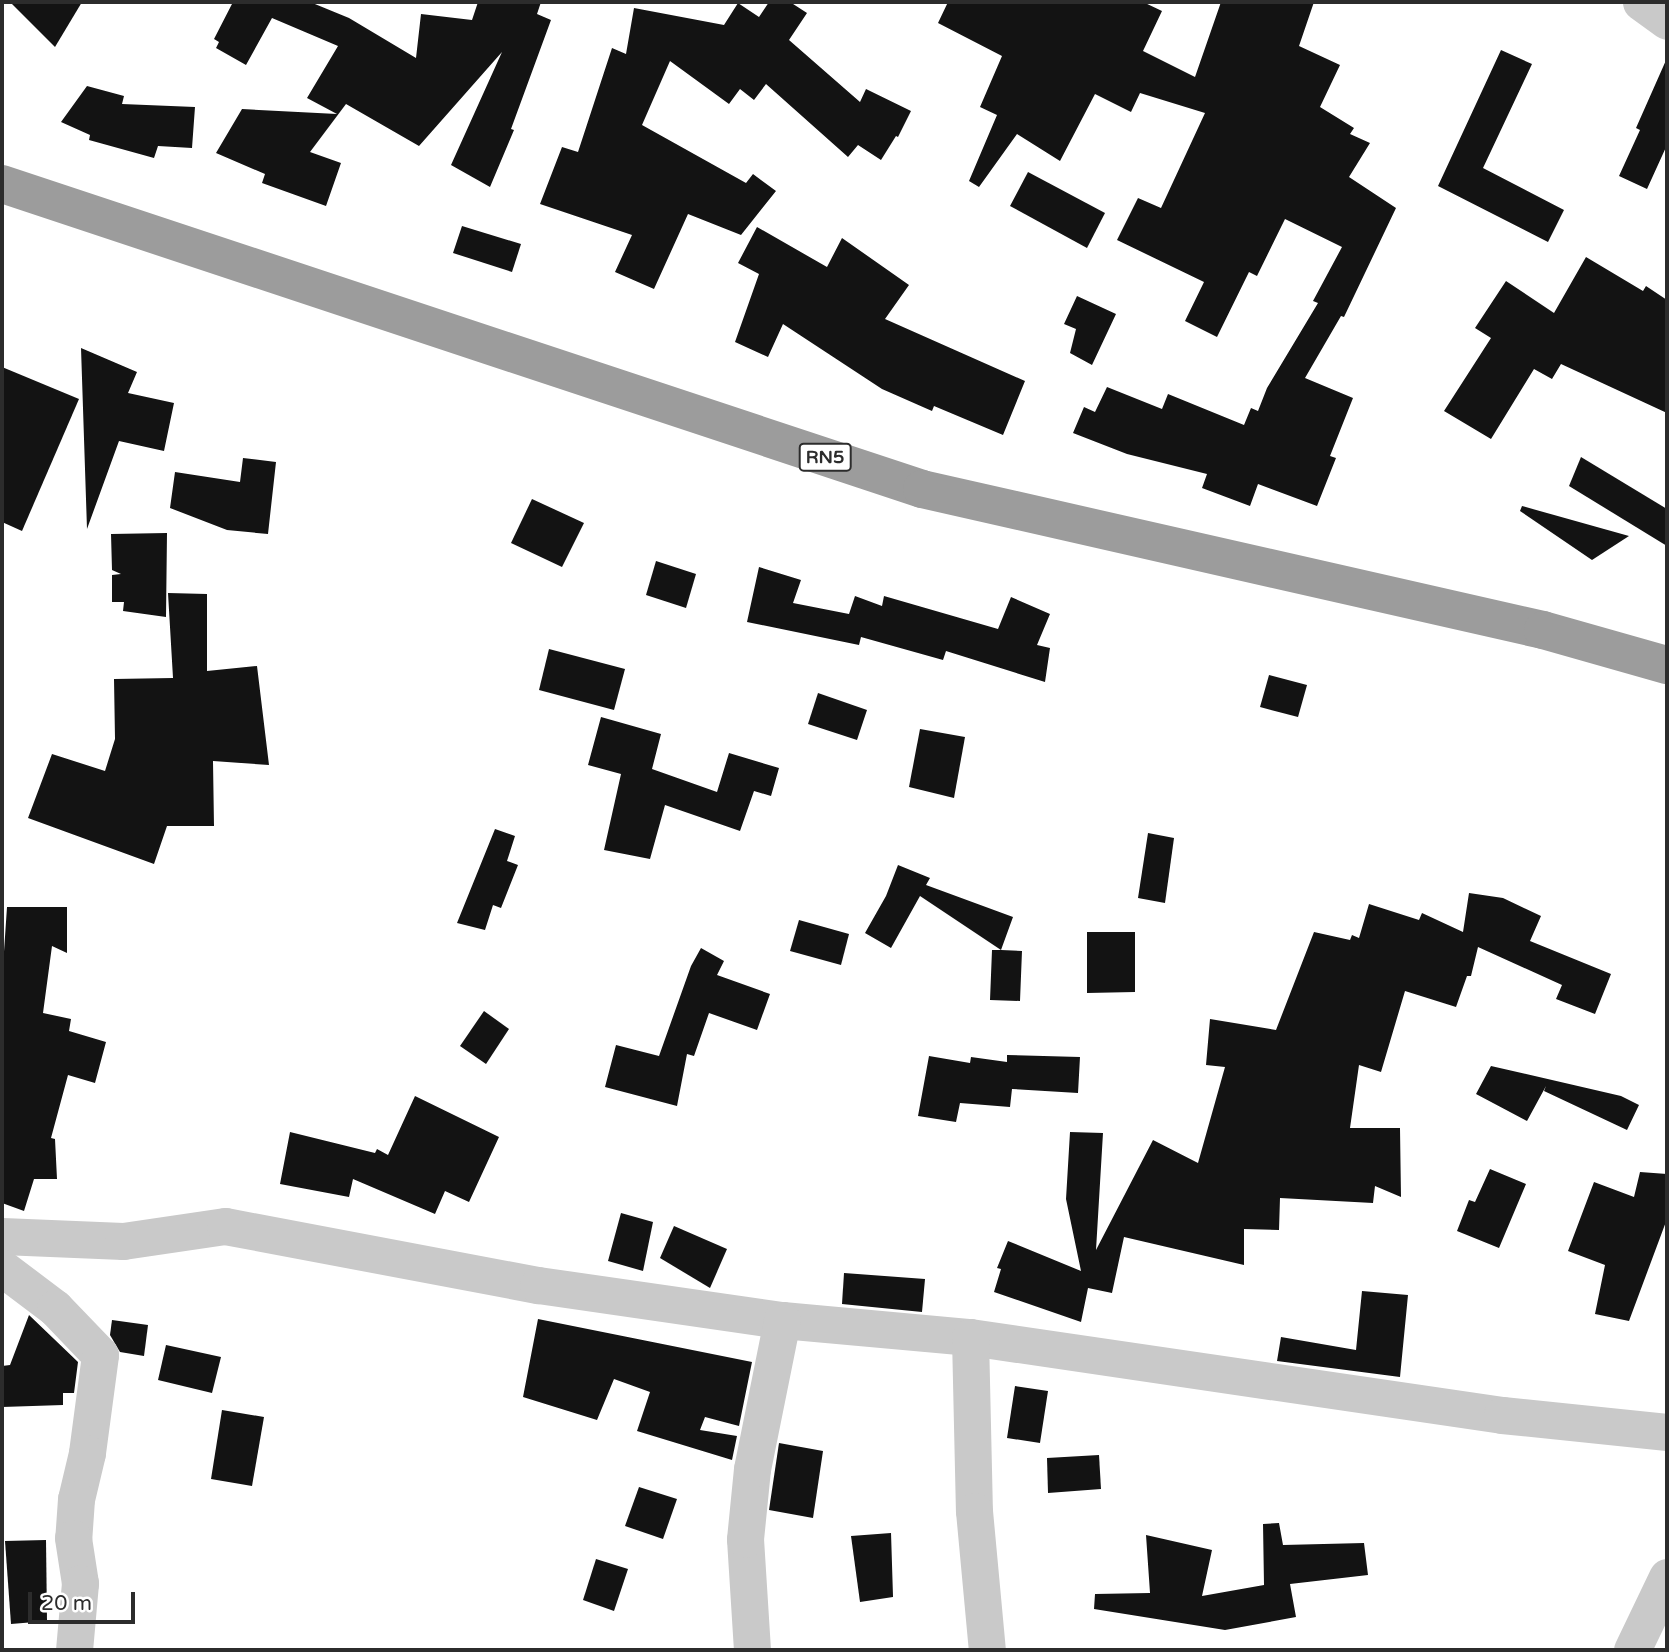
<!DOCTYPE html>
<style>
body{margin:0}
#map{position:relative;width:1669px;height:1652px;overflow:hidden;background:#fff;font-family:"Varela Round",sans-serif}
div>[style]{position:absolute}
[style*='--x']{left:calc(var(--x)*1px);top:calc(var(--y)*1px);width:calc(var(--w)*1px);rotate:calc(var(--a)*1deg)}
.building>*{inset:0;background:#131313}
.minor>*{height:37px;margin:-18.5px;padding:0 18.5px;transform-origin:18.5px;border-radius:18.5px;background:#c9c9c9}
.trunk>*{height:38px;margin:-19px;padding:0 19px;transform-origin:19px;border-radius:19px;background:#9c9c9c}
span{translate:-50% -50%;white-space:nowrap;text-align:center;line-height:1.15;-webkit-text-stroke:7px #fff;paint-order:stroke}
.shield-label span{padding:2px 5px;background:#fff;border:2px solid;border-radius:5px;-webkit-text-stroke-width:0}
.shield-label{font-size:18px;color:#2c2c2c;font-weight:700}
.frame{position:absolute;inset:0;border:4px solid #2c2c2c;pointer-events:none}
.scale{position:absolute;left:28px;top:1592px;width:107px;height:32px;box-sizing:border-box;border:4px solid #2c2c2c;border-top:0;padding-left:9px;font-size:21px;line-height:24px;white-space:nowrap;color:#2c2c2c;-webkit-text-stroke:5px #fff;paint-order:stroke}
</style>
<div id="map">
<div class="building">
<div style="clip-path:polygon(10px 2px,82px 2px,55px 47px)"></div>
<div style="clip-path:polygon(233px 2px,310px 2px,349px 18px,416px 58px,421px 14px,472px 20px,478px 2px,541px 2px,537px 14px,551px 20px,511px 129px,514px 130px,490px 187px,451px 165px,502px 52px,419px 146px,346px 104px,310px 152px,341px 163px,326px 206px,262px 183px,265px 174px,216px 153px,242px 109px,337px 114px,307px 98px,338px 46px,272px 18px,246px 65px,216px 48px,219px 42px,214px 39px)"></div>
<div style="clip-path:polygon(769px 2px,790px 2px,807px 13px,789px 40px,860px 102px,866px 89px,911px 111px,898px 137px,896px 136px,881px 160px,858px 145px,848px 157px,766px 84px,754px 100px,740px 89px,729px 104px,670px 61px,642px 125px,746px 183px,753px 174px,776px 191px,741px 235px,688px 214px,654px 289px,615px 272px,632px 235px,540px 204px,562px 147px,578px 152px,612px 48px,626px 54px,634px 8px,724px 25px,738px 3px,759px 17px)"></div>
<div style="clip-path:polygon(948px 2px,1143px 2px,1162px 11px,1143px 51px,1195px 77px,1221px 2px,1314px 2px,1299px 46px,1340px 65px,1320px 107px,1354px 128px,1350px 134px,1370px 143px,1349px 177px,1396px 208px,1344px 317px,1341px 316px,1305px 378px,1353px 398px,1330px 456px,1336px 458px,1317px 506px,1258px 484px,1250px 506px,1202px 488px,1207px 474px,1127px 454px,1073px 433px,1084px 407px,1095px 412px,1107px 387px,1162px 409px,1168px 394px,1244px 425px,1251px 408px,1258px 411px,1267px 388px,1318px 303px,1313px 301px,1342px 247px,1285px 219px,1257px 276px,1249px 272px,1217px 337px,1185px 321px,1204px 282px,1117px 240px,1138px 198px,1161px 208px,1205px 113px,1140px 93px,1131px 112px,1095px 94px,1060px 161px,1017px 134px,979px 187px,969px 181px,997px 115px,980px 107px,1002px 56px,938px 23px)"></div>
<div style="clip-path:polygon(1501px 50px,1532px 64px,1483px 168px,1564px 210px,1548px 242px,1438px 186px)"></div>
<div style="clip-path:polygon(1667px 58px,1667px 145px,1647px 189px,1619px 176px,1640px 130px,1636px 128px)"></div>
<div style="clip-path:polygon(87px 86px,124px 96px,122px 104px,195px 107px,192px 148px,158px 146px,154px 158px,89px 140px,90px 135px,61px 122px)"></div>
<div style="clip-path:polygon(1028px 172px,1105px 213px,1087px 248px,1010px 206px)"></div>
<div style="clip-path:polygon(462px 226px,521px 244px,512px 272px,453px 253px)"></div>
<div style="clip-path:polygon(757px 227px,827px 267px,842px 238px,909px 285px,885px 319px,1025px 381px,1003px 435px,934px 406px,932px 411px,882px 389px,783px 324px,768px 357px,735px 342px,759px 274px,738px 263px)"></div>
<div style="clip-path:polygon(1586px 257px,1643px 291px,1646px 286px,1667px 300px,1667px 413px,1561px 364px,1552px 379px,1534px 369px,1491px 439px,1444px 411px,1491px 338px,1475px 328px,1506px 281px,1554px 313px)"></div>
<div style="clip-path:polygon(1077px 296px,1116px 314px,1092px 365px,1070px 353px,1076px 329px,1064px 324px)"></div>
<div style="clip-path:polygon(81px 348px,137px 372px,128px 393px,174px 403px,164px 451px,119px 441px,87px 529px)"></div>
<div style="clip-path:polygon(2px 367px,79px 399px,22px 531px,2px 522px)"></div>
<div style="clip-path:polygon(1581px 457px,1667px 509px,1667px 546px,1569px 486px)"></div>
<div style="clip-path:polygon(243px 458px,276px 462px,268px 534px,227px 530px,170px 508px,175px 472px,240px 482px)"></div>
<div style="clip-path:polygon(532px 499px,584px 523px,562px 567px,511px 543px)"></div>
<div style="clip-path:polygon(1522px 506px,1629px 536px,1592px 560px,1520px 511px)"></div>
<div style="clip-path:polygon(167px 533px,166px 617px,123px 611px,124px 602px,112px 602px,112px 575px,121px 574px,112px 570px,111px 534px)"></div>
<div style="clip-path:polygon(656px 561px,696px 574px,686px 608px,646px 595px)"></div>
<div style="clip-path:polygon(759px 567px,801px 580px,793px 603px,849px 614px,855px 596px,882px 606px,884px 596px,998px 629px,1011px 597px,1050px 614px,1037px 645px,1050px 648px,1045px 682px,946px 651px,943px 660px,861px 637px,859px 645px,747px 622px)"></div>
<div style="clip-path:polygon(168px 593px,207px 594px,207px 671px,257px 666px,269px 765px,213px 761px,214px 826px,167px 826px,154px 864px,28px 818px,52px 754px,105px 771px,115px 739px,114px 679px,173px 678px)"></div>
<div style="clip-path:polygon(549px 649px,625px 669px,614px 710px,539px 690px)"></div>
<div style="clip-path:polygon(1269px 675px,1307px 685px,1298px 717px,1260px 707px)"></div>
<div style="clip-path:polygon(818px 693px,867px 710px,857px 740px,808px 724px)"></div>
<div style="clip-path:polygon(601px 717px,661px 734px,652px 769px,717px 792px,729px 753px,779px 768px,771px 796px,754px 791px,740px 831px,665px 805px,650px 859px,604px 850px,621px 774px,588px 765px)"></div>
<div style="clip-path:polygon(920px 729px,965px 737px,954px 798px,909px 787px)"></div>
<div style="clip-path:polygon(495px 829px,515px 836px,507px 861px,518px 865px,501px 908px,493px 905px,485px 930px,457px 923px)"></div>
<div style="clip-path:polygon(1148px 833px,1174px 838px,1165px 903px,1138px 898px)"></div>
<div style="clip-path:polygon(898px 865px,930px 878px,926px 885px,1013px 917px,1001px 950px,1022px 951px,1020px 1001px,990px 1000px,992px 950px,1001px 950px,920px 896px,891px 948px,865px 933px,886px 896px)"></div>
<div style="clip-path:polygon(1469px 893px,1503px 898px,1541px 916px,1530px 941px,1611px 974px,1595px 1014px,1556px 999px,1562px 985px,1478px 947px,1471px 976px,1467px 976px,1456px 1007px,1405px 991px,1381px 1072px,1359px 1065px,1350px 1128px,1400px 1128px,1401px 1197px,1375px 1186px,1373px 1203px,1280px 1198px,1279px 1230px,1244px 1229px,1244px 1265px,1124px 1237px,1112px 1293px,1088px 1288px,1081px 1322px,994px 1292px,1001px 1269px,997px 1268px,1008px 1241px,1081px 1271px,1066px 1199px,1070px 1132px,1103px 1133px,1096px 1250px,1153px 1140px,1198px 1163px,1225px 1067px,1206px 1065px,1210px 1019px,1276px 1030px,1314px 932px,1350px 940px,1352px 935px,1359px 938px,1369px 904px,1419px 920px,1422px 913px,1463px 932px)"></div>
<div style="clip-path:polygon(7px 907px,67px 907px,67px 953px,52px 946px,43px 1013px,71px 1019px,69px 1031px,106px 1042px,95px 1083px,68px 1075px,51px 1138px,55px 1139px,57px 1179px,34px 1179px,24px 1211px,2px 1203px,2px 981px)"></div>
<div style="clip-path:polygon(799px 920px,849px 934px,841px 965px,790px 951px)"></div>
<div style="clip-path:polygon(1087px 932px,1135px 932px,1135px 992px,1087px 993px)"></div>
<div style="clip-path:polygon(701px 948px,724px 961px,717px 975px,770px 994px,757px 1030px,709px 1013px,694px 1056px,687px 1054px,677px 1106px,605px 1087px,616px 1045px,659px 1056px,691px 966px)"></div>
<div style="clip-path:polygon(484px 1011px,509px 1029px,486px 1064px,460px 1046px)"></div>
<div style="clip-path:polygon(1007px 1055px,1080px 1057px,1078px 1093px,1012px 1089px,1010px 1107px,960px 1103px,956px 1122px,918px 1116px,929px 1056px,970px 1063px,971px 1057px,1007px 1062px)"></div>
<div style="clip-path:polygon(1491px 1066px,1621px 1096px,1639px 1105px,1627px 1130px,1544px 1091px,1546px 1086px,1527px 1121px,1476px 1094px)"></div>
<div style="clip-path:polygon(415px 1096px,499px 1137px,469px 1202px,445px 1191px,435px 1214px,353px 1179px,349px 1197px,280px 1184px,290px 1132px,375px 1153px,377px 1149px,388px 1155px)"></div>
<div style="clip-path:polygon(1490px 1169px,1526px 1184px,1499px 1248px,1457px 1231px,1469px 1200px,1475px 1202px)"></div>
<div style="clip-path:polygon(1640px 1172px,1667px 1174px,1667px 1219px,1629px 1321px,1595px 1314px,1605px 1265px,1568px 1251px,1594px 1182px,1634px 1197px)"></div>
<div style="clip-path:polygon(621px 1213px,653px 1222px,643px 1271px,608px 1261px)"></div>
<div style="clip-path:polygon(674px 1226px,727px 1249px,710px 1288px,660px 1258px)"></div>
<div style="clip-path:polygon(844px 1273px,925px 1279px,922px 1312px,842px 1304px)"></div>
<div style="clip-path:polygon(1362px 1291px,1408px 1295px,1400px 1377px,1277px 1361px,1281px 1337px,1356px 1350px)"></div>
<div style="clip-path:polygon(29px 1315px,78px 1362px,74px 1393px,63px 1393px,63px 1405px,2px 1407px,2px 1366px,10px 1365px)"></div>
<div style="clip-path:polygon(538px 1319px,752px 1362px,739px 1426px,705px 1417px,700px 1430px,737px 1436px,732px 1460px,637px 1431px,650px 1392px,614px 1379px,597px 1420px,523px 1397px)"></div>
<div style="clip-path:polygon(112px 1320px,148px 1325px,144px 1356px,120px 1352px,110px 1335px)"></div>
<div style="clip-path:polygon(166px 1345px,221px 1357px,212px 1393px,158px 1380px)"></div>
<div style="clip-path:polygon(1015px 1386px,1048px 1391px,1040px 1443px,1007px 1438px)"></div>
<div style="clip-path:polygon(222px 1410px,264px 1417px,252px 1486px,211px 1479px)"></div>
<div style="clip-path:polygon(779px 1443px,823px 1451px,813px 1518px,769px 1510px)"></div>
<div style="clip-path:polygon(1099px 1455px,1101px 1489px,1048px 1493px,1047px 1458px)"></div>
<div style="clip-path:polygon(639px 1487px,677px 1499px,663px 1539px,625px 1526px)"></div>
<div style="clip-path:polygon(1279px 1523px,1283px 1545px,1364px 1543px,1368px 1575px,1290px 1584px,1296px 1617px,1225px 1630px,1094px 1609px,1095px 1594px,1150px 1593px,1146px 1535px,1212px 1550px,1202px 1596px,1264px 1585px,1263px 1524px)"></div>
<div style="clip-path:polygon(891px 1533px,893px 1597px,860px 1602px,851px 1536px)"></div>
<div style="clip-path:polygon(46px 1540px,47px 1621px,11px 1624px,5px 1541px)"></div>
<div style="clip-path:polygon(596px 1559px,628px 1569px,614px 1611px,583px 1600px)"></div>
</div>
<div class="minor">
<div style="--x:1641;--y:2;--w:32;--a:36"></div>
<div style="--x:2;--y:1236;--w:121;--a:2.4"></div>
<div style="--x:123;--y:1241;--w:103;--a:-8.4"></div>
<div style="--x:225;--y:1226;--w:319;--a:10.7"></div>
<div style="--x:538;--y:1285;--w:246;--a:8.2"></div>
<div style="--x:782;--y:1320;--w:189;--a:5.2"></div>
<div style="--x:970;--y:1337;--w:538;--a:8.34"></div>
<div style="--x:1502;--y:1415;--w:166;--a:5.9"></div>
<div style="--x:2;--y:1268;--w:66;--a:37"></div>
<div style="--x:55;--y:1308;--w:65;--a:46.2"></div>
<div style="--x:100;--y:1355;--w:99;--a:97.6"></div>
<div style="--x:87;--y:1453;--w:47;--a:103.4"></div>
<div style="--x:76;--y:1499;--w:39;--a:94"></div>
<div style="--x:73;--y:1538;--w:46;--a:81.2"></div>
<div style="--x:80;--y:1583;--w:67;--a:95.1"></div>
<div style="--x:970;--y:1337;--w:174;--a:88.7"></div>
<div style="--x:974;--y:1511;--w:140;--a:84.7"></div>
<div style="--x:752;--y:1650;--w:111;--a:-93.6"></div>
<div style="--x:745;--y:1539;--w:70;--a:-84.3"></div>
<div style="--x:752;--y:1469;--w:152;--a:-78.6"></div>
<div style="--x:1632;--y:1650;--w:81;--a:-64.4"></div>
</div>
<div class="trunk">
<div style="--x:2;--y:184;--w:969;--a:18.34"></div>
<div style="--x:922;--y:489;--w:637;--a:12.79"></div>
<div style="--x:1543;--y:630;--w:129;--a:15.8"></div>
</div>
<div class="shield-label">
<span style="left:825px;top:457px">RN5</span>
</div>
<div class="frame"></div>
<div class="scale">20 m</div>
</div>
